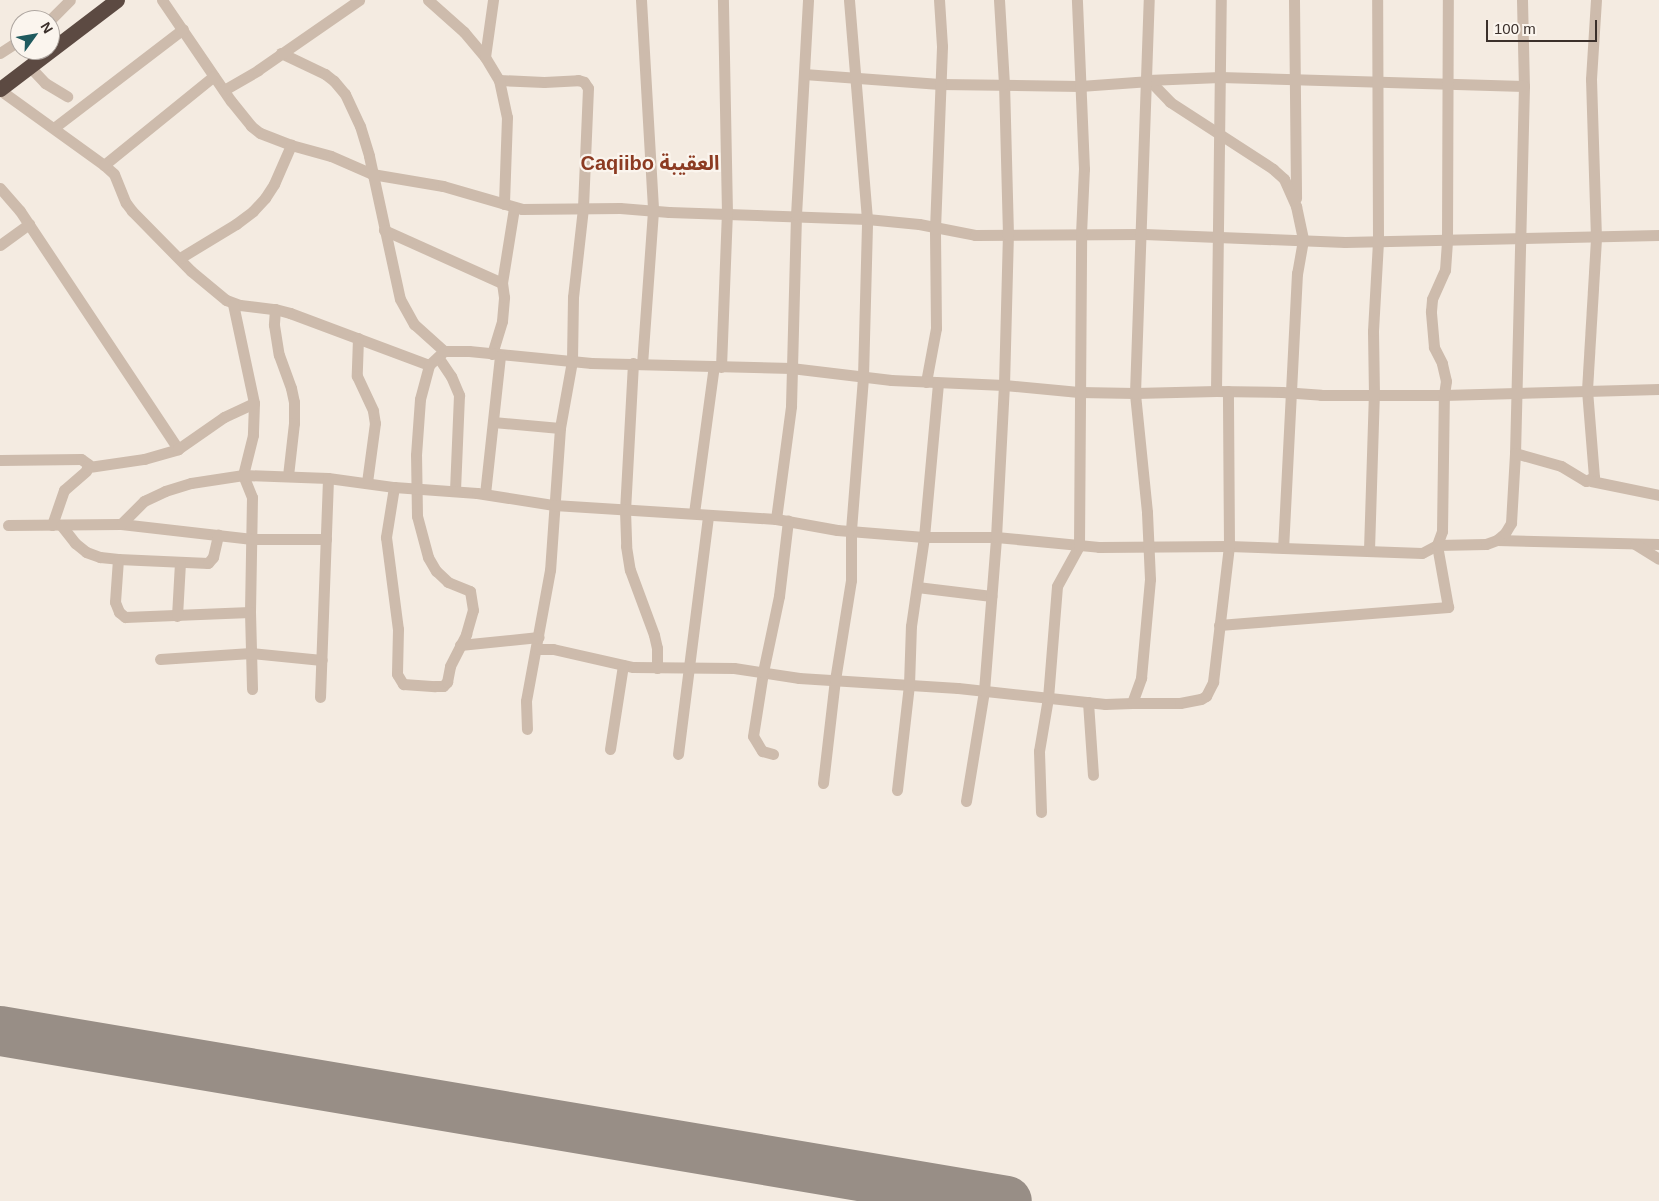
<!DOCTYPE html>
<meta charset="utf-8">
<style>
body{margin:0}
#map{position:relative;width:1659px;height:1201px;overflow:hidden;background:#f4ebe1;font-family:Helvetica,"Noto Sans Arabic",sans-serif}
div>[style]{position:absolute}
[style*='--x']{left:calc(var(--x)*1px);top:calc(var(--y)*1px);width:calc(var(--w)*1px);rotate:calc(var(--a)*1deg)}
.runway>*{height:50px;margin:-25px;padding:0 25px;transform-origin:25px;border-radius:25px;background:#988e86}
.minor>*{height:11px;margin:-5.5px;padding:0 5.5px;transform-origin:5.5px;border-radius:5.5px;background:#cdbbac}
.highway>*{height:15px;margin:-7.5px;padding:0 7.5px;transform-origin:7.5px;border-radius:7.5px;background:#5c4a42}
span{translate:-50% -50%;white-space:nowrap;text-align:center;line-height:1.15;-webkit-text-stroke:4.5px #fbf5ee;paint-order:stroke}
.district-label{font-size:20px;color:#8c3b22;font-weight:700}
.north{position:absolute;left:10px;top:10px;width:50px;height:50px;box-sizing:border-box;background:#fbf5ee;border:1px solid #aea6a0;border-radius:50%;rotate:58deg;font-size:14px;font-weight:700;line-height:20px;text-align:center;color:#3b302b}
.north::after{content:'';display:block;margin:auto;width:18px;height:22px;background:#1f5a5e;clip-path:polygon(50% 0,100% 100%,50% 72%,0 100%)}
.scale{position:absolute;left:1486px;top:20px;width:111px;height:22px;box-sizing:border-box;border:2px solid #3b302b;border-top:0;padding-left:6px;font-size:15px;line-height:18px;white-space:nowrap;color:#3b302b;-webkit-text-stroke:4px #fbf5ee;paint-order:stroke}
</style>
<div id="map">
<div class="runway">
<div style="--x:0;--y:1031;--w:1021;--a:9.58"></div>
</div>
<div class="minor">
<div style="--x:162;--y:0;--w:122;--a:55.7"></div>
<div style="--x:231;--y:101;--w:32;--a:51"></div>
<div style="--x:251;--y:126;--w:11;--a:38"></div>
<div style="--x:260;--y:133;--w:33;--a:21"></div>
<div style="--x:291;--y:145;--w:41;--a:15.4"></div>
<div style="--x:331;--y:156;--w:45;--a:23.7"></div>
<div style="--x:372;--y:174;--w:72;--a:9.6"></div>
<div style="--x:443;--y:186;--w:82;--a:16.2"></div>
<div style="--x:522;--y:209;--w:98;--a:-0.6"></div>
<div style="--x:620;--y:208;--w:49;--a:4.7"></div>
<div style="--x:669;--y:212;--w:198;--a:2"></div>
<div style="--x:867;--y:219;--w:52;--a:5.5"></div>
<div style="--x:919;--y:224;--w:57;--a:11.1"></div>
<div style="--x:975;--y:235;--w:169;--a:-0.3"></div>
<div style="--x:1144;--y:234;--w:201;--a:2.3"></div>
<div style="--x:1345;--y:242;--w:314;--a:-1.3"></div>
<div style="--x:428;--y:0;--w:48;--a:41.6"></div>
<div style="--x:464;--y:32;--w:33;--a:50"></div>
<div style="--x:485;--y:57;--w:27;--a:59"></div>
<div style="--x:499;--y:80;--w:45;--a:2.5"></div>
<div style="--x:544;--y:82;--w:34;--a:-3"></div>
<div style="--x:578;--y:80;--w:6;--a:18"></div>
<div style="--x:584;--y:82;--w:7;--a:56"></div>
<div style="--x:588;--y:88;--w:120;--a:92.4"></div>
<div style="--x:583;--y:208;--w:90;--a:96.4"></div>
<div style="--x:573;--y:297;--w:64;--a:90.9"></div>
<div style="--x:572;--y:361;--w:68;--a:100.2"></div>
<div style="--x:560;--y:428;--w:142;--a:94"></div>
<div style="--x:550;--y:570;--w:133;--a:100.4"></div>
<div style="--x:526;--y:701;--w:28;--a:88"></div>
<div style="--x:641;--y:0;--w:211;--a:86.7"></div>
<div style="--x:653;--y:211;--w:152;--a:94.1"></div>
<div style="--x:1294;--y:0;--w:198;--a:89.4"></div>
<div style="--x:1522;--y:0;--w:86;--a:88.7"></div>
<div style="--x:1524;--y:86;--w:367;--a:91.4"></div>
<div style="--x:1515;--y:453;--w:48;--a:15.8"></div>
<div style="--x:1561;--y:466;--w:29;--a:31"></div>
<div style="--x:1586;--y:481;--w:9;--a:-27"></div>
<div style="--x:1594;--y:477;--w:87;--a:-94.6"></div>
<div style="--x:1587;--y:390;--w:152;--a:-86.6"></div>
<div style="--x:1596;--y:238;--w:159;--a:-91.8"></div>
<div style="--x:1591;--y:79;--w:79;--a:-86.4"></div>
<div style="--x:50;--y:20;--w:28;--a:-45"></div>
<div style="--x:0;--y:53;--w:24;--a:-33"></div>
<div style="--x:281;--y:53;--w:49;--a:25.5"></div>
<div style="--x:325;--y:74;--w:11;--a:38"></div>
<div style="--x:334;--y:81;--w:17;--a:50"></div>
<div style="--x:345;--y:94;--w:35;--a:65"></div>
<div style="--x:360;--y:126;--w:31;--a:73"></div>
<div style="--x:369;--y:156;--w:146;--a:77.8"></div>
<div style="--x:400;--y:299;--w:29;--a:61"></div>
<div style="--x:414;--y:324;--w:40;--a:42"></div>
<div style="--x:485;--y:57;--w:58;--a:-82"></div>
<div style="--x:31;--y:68;--w:21;--a:47"></div>
<div style="--x:45;--y:83;--w:26;--a:31"></div>
<div style="--x:804;--y:74;--w:136;--a:4.2"></div>
<div style="--x:940;--y:84;--w:140;--a:0.8"></div>
<div style="--x:1080;--y:86;--w:70;--a:-4.1"></div>
<div style="--x:1150;--y:81;--w:29;--a:46"></div>
<div style="--x:1170;--y:102;--w:123;--a:33"></div>
<div style="--x:1273;--y:169;--w:15;--a:42"></div>
<div style="--x:1284;--y:179;--w:30;--a:66"></div>
<div style="--x:1296;--y:206;--w:35;--a:78"></div>
<div style="--x:1303;--y:240;--w:34;--a:100"></div>
<div style="--x:1297;--y:273;--w:275;--a:92.9"></div>
<div style="--x:499;--y:80;--w:38;--a:78"></div>
<div style="--x:507;--y:117;--w:87;--a:92"></div>
<div style="--x:1148;--y:80;--w:72;--a:-2.4"></div>
<div style="--x:1220;--y:77;--w:304;--a:1.7"></div>
<div style="--x:0;--y:90;--w:128;--a:35.8"></div>
<div style="--x:104;--y:165;--w:13;--a:42"></div>
<div style="--x:114;--y:174;--w:31;--a:68"></div>
<div style="--x:126;--y:203;--w:10;--a:53"></div>
<div style="--x:132;--y:211;--w:84;--a:45.5"></div>
<div style="--x:191;--y:271;--w:45;--a:39.6"></div>
<div style="--x:226;--y:300;--w:15;--a:20"></div>
<div style="--x:240;--y:305;--w:35;--a:7"></div>
<div style="--x:275;--y:309;--w:16;--a:15"></div>
<div style="--x:290;--y:313;--w:148;--a:20.5"></div>
<div style="--x:224;--y:90;--w:39;--a:-30"></div>
<div style="--x:258;--y:70;--w:123;--a:-34.7"></div>
<div style="--x:55;--y:127;--w:161;--a:-37.4"></div>
<div style="--x:104;--y:165;--w:141;--a:-39"></div>
<div style="--x:0;--y:188;--w:30;--a:49"></div>
<div style="--x:20;--y:211;--w:286;--a:56.4"></div>
<div style="--x:384;--y:230;--w:129;--a:24.2"></div>
<div style="--x:0;--y:245;--w:36;--a:-36"></div>
<div style="--x:180;--y:258;--w:66;--a:-31.3"></div>
<div style="--x:236;--y:224;--w:21;--a:-37"></div>
<div style="--x:253;--y:211;--w:18;--a:-47"></div>
<div style="--x:265;--y:198;--w:17;--a:-57"></div>
<div style="--x:274;--y:184;--w:43;--a:-66.4"></div>
<div style="--x:233;--y:304;--w:101;--a:78"></div>
<div style="--x:254;--y:403;--w:32;--a:92"></div>
<div style="--x:253;--y:435;--w:41;--a:104"></div>
<div style="--x:243;--y:475;--w:24;--a:68"></div>
<div style="--x:252;--y:497;--w:115;--a:91"></div>
<div style="--x:250;--y:612;--w:77;--a:88.5"></div>
<div style="--x:275;--y:309;--w:16;--a:94"></div>
<div style="--x:274;--y:325;--w:30;--a:81"></div>
<div style="--x:279;--y:355;--w:35;--a:70"></div>
<div style="--x:291;--y:388;--w:14;--a:78"></div>
<div style="--x:294;--y:402;--w:21;--a:90"></div>
<div style="--x:294;--y:423;--w:53;--a:96.5"></div>
<div style="--x:358;--y:338;--w:38;--a:92"></div>
<div style="--x:357;--y:376;--w:38;--a:65"></div>
<div style="--x:373;--y:411;--w:12;--a:81"></div>
<div style="--x:375;--y:423;--w:60;--a:97.7"></div>
<div style="--x:492;--y:354;--w:34;--a:-73"></div>
<div style="--x:502;--y:321;--w:24;--a:-85"></div>
<div style="--x:504;--y:297;--w:14;--a:-98"></div>
<div style="--x:502;--y:283;--w:76;--a:-80.9"></div>
<div style="--x:438;--y:357;--w:23;--a:56"></div>
<div style="--x:451;--y:376;--w:21;--a:67"></div>
<div style="--x:459;--y:395;--w:96;--a:92.4"></div>
<div style="--x:633;--y:363;--w:147;--a:93.1"></div>
<div style="--x:625;--y:510;--w:36;--a:88"></div>
<div style="--x:626;--y:546;--w:24;--a:81"></div>
<div style="--x:630;--y:570;--w:69;--a:69.7"></div>
<div style="--x:654;--y:635;--w:13;--a:77"></div>
<div style="--x:657;--y:648;--w:20;--a:90"></div>
<div style="--x:721;--y:367;--w:154;--a:-87.8"></div>
<div style="--x:727;--y:213;--w:213;--a:-91.1"></div>
<div style="--x:926;--y:382;--w:55;--a:-79.5"></div>
<div style="--x:936;--y:328;--w:99;--a:-90.6"></div>
<div style="--x:935;--y:229;--w:183;--a:-87.8"></div>
<div style="--x:942;--y:46;--w:46;--a:-93.7"></div>
<div style="--x:1216;--y:391;--w:391;--a:-89.3"></div>
<div style="--x:493;--y:422;--w:67;--a:5.1"></div>
<div style="--x:0;--y:460;--w:81;--a:-0.7"></div>
<div style="--x:81;--y:459;--w:9;--a:36"></div>
<div style="--x:88;--y:464;--w:7;--a:106"></div>
<div style="--x:86;--y:471;--w:29;--a:139"></div>
<div style="--x:64;--y:490;--w:37;--a:109"></div>
<div style="--x:89;--y:467;--w:56;--a:-8.3"></div>
<div style="--x:144;--y:459;--w:35;--a:-16"></div>
<div style="--x:178;--y:449;--w:56;--a:-34.8"></div>
<div style="--x:224;--y:417;--w:33;--a:-25"></div>
<div style="--x:1591;--y:481;--w:69;--a:11.6"></div>
<div style="--x:394;--y:487;--w:51;--a:99.1"></div>
<div style="--x:386;--y:537;--w:93;--a:82.6"></div>
<div style="--x:398;--y:629;--w:45;--a:91.3"></div>
<div style="--x:397;--y:674;--w:12;--a:59"></div>
<div style="--x:403;--y:684;--w:32;--a:4"></div>
<div style="--x:435;--y:686;--w:8;--a:0"></div>
<div style="--x:443;--y:686;--w:6;--a:-45"></div>
<div style="--x:447;--y:682;--w:16;--a:-79"></div>
<div style="--x:450;--y:666;--w:36;--a:-63"></div>
<div style="--x:466;--y:634;--w:25;--a:-74"></div>
<div style="--x:473;--y:610;--w:19;--a:-99"></div>
<div style="--x:470;--y:591;--w:24;--a:-158"></div>
<div style="--x:448;--y:582;--w:16;--a:-137"></div>
<div style="--x:436;--y:571;--w:16;--a:-120"></div>
<div style="--x:428;--y:557;--w:42;--a:-105"></div>
<div style="--x:417;--y:516;--w:61;--a:-90.9"></div>
<div style="--x:416;--y:455;--w:56;--a:-85.9"></div>
<div style="--x:420;--y:399;--w:35;--a:-75"></div>
<div style="--x:429;--y:365;--w:21;--a:-43"></div>
<div style="--x:444;--y:351;--w:25;--a:0"></div>
<div style="--x:469;--y:351;--w:123;--a:5.6"></div>
<div style="--x:591;--y:363;--w:200;--a:1.4"></div>
<div style="--x:791;--y:368;--w:101;--a:6.8"></div>
<div style="--x:891;--y:380;--w:113;--a:2.5"></div>
<div style="--x:1004;--y:385;--w:75;--a:5.3"></div>
<div style="--x:1079;--y:392;--w:56;--a:1"></div>
<div style="--x:1135;--y:393;--w:81;--a:-1.4"></div>
<div style="--x:1216;--y:391;--w:66;--a:0.9"></div>
<div style="--x:1282;--y:392;--w:39;--a:4"></div>
<div style="--x:1321;--y:395;--w:123;--a:0"></div>
<div style="--x:1444;--y:395;--w:215;--a:-1.6"></div>
<div style="--x:485;--y:494;--w:139;--a:-83.8"></div>
<div style="--x:694;--y:513;--w:148;--a:-82.3"></div>
<div style="--x:776;--y:519;--w:62;--a:10.2"></div>
<div style="--x:837;--y:530;--w:87;--a:4.6"></div>
<div style="--x:924;--y:537;--w:72;--a:0"></div>
<div style="--x:996;--y:537;--w:103;--a:5.5"></div>
<div style="--x:1099;--y:547;--w:130;--a:-0.4"></div>
<div style="--x:1229;--y:546;--w:193;--a:2.1"></div>
<div style="--x:1422;--y:553;--w:17;--a:-28"></div>
<div style="--x:1437;--y:545;--w:15;--a:-70"></div>
<div style="--x:1442;--y:531;--w:136;--a:-89.2"></div>
<div style="--x:1444;--y:395;--w:14;--a:-82"></div>
<div style="--x:1446;--y:381;--w:18;--a:-103"></div>
<div style="--x:1442;--y:363;--w:18;--a:-117"></div>
<div style="--x:1434;--y:347;--w:36;--a:-95"></div>
<div style="--x:1431;--y:311;--w:12;--a:-85"></div>
<div style="--x:1432;--y:299;--w:32;--a:-66"></div>
<div style="--x:1445;--y:270;--w:30;--a:-86"></div>
<div style="--x:1447;--y:240;--w:240;--a:-89.8"></div>
<div style="--x:121;--y:524;--w:132;--a:6.5"></div>
<div style="--x:252;--y:539;--w:74;--a:0"></div>
<div style="--x:8;--y:525;--w:113;--a:-0.5"></div>
<div style="--x:121;--y:524;--w:33;--a:-45"></div>
<div style="--x:144;--y:501;--w:23;--a:-25"></div>
<div style="--x:165;--y:491;--w:27;--a:-17"></div>
<div style="--x:191;--y:483;--w:53;--a:-8.7"></div>
<div style="--x:243;--y:475;--w:85;--a:2"></div>
<div style="--x:328;--y:478;--w:67;--a:7.8"></div>
<div style="--x:394;--y:487;--w:83;--a:4.1"></div>
<div style="--x:477;--y:493;--w:78;--a:8.9"></div>
<div style="--x:554;--y:505;--w:222;--a:3.6"></div>
<div style="--x:776;--y:519;--w:114;--a:-82.4"></div>
<div style="--x:791;--y:406;--w:191;--a:-88.5"></div>
<div style="--x:796;--y:215;--w:215;--a:-86.8"></div>
<div style="--x:61;--y:525;--w:23;--a:52"></div>
<div style="--x:75;--y:543;--w:14;--a:39"></div>
<div style="--x:86;--y:552;--w:15;--a:20"></div>
<div style="--x:100;--y:557;--w:18;--a:6"></div>
<div style="--x:118;--y:559;--w:90;--a:2.5"></div>
<div style="--x:208;--y:563;--w:8;--a:-50"></div>
<div style="--x:213;--y:557;--w:23;--a:-77"></div>
<div style="--x:1497;--y:540;--w:162;--a:1.4"></div>
<div style="--x:1635;--y:544;--w:28;--a:32"></div>
<div style="--x:1369;--y:550;--w:155;--a:-88.2"></div>
<div style="--x:1374;--y:395;--w:64;--a:-90.9"></div>
<div style="--x:1373;--y:331;--w:90;--a:-86.8"></div>
<div style="--x:1378;--y:241;--w:241;--a:-90.2"></div>
<div style="--x:118;--y:559;--w:43;--a:94"></div>
<div style="--x:115;--y:602;--w:11;--a:68"></div>
<div style="--x:119;--y:612;--w:8;--a:40"></div>
<div style="--x:125;--y:617;--w:125;--a:-2.3"></div>
<div style="--x:917;--y:587;--w:75;--a:6.9"></div>
<div style="--x:177;--y:616;--w:53;--a:-86.8"></div>
<div style="--x:1219;--y:625;--w:230;--a:-4.5"></div>
<div style="--x:1448;--y:607;--w:63;--a:-100.1"></div>
<div style="--x:1437;--y:545;--w:49;--a:-1.2"></div>
<div style="--x:1486;--y:544;--w:12;--a:-20"></div>
<div style="--x:1497;--y:540;--w:11;--a:-41"></div>
<div style="--x:1505;--y:533;--w:12;--a:-59"></div>
<div style="--x:1511;--y:523;--w:70;--a:-86.7"></div>
<div style="--x:460;--y:645;--w:79;--a:-5.8"></div>
<div style="--x:537;--y:649;--w:16;--a:0"></div>
<div style="--x:553;--y:649;--w:82;--a:12.7"></div>
<div style="--x:633;--y:667;--w:101;--a:0.6"></div>
<div style="--x:734;--y:668;--w:66;--a:8.7"></div>
<div style="--x:799;--y:678;--w:159;--a:3.6"></div>
<div style="--x:958;--y:688;--w:148;--a:6.2"></div>
<div style="--x:1105;--y:704;--w:27;--a:-2"></div>
<div style="--x:1132;--y:703;--w:27;--a:-70"></div>
<div style="--x:1141;--y:678;--w:99;--a:-84.8"></div>
<div style="--x:1150;--y:579;--w:67;--a:-92.6"></div>
<div style="--x:1147;--y:512;--w:120;--a:-95.8"></div>
<div style="--x:1135;--y:393;--w:393;--a:-88"></div>
<div style="--x:160;--y:659;--w:91;--a:-3.8"></div>
<div style="--x:251;--y:653;--w:71;--a:5.6"></div>
<div style="--x:320;--y:697;--w:219;--a:-87.9"></div>
<div style="--x:1088;--y:702;--w:73;--a:86.1"></div>
<div style="--x:1132;--y:703;--w:48;--a:0"></div>
<div style="--x:1180;--y:703;--w:21;--a:-11"></div>
<div style="--x:1201;--y:699;--w:6;--a:-31"></div>
<div style="--x:1206;--y:696;--w:16;--a:-63"></div>
<div style="--x:1213;--y:682;--w:137;--a:-83.3"></div>
<div style="--x:1229;--y:546;--w:155;--a:-90.4"></div>
<div style="--x:610;--y:749;--w:85;--a:-81.2"></div>
<div style="--x:678;--y:754;--w:241;--a:-82.8"></div>
<div style="--x:773;--y:754;--w:11;--a:-165"></div>
<div style="--x:762;--y:751;--w:17;--a:-121"></div>
<div style="--x:753;--y:736;--w:65;--a:-81.1"></div>
<div style="--x:763;--y:672;--w:78;--a:-78.1"></div>
<div style="--x:779;--y:596;--w:76;--a:-83.2"></div>
<div style="--x:823;--y:783;--w:104;--a:-83.4"></div>
<div style="--x:835;--y:680;--w:101;--a:-80.9"></div>
<div style="--x:851;--y:580;--w:50;--a:-90"></div>
<div style="--x:851;--y:530;--w:153;--a:-85.5"></div>
<div style="--x:863;--y:377;--w:158;--a:-88.5"></div>
<div style="--x:867;--y:219;--w:220;--a:-94.7"></div>
<div style="--x:897;--y:790;--w:106;--a:-83.5"></div>
<div style="--x:909;--y:685;--w:59;--a:-88.1"></div>
<div style="--x:911;--y:626;--w:90;--a:-81.7"></div>
<div style="--x:924;--y:537;--w:155;--a:-84.8"></div>
<div style="--x:966;--y:801;--w:111;--a:-80.7"></div>
<div style="--x:984;--y:691;--w:154;--a:-85.5"></div>
<div style="--x:996;--y:537;--w:152;--a:-87"></div>
<div style="--x:1004;--y:385;--w:150;--a:-88.5"></div>
<div style="--x:1008;--y:235;--w:151;--a:-91.5"></div>
<div style="--x:1004;--y:84;--w:84;--a:-93.4"></div>
<div style="--x:1041;--y:812;--w:61;--a:-91.9"></div>
<div style="--x:1039;--y:751;--w:54;--a:-80.4"></div>
<div style="--x:1048;--y:698;--w:112;--a:-85.4"></div>
<div style="--x:1057;--y:586;--w:46;--a:-61.2"></div>
<div style="--x:1079;--y:546;--w:312;--a:-89.6"></div>
<div style="--x:1081;--y:234;--w:65;--a:-87.4"></div>
<div style="--x:1084;--y:169;--w:169;--a:-92.4"></div>
</div>
<div class="highway">
<div style="--x:0;--y:89;--w:147;--a:-37.3"></div>
</div>
<div class="district-label">
<span style="left:650px;top:163px">Caqiibo العقيبة</span>
</div>
<div class="north">N</div>
<div class="scale">100 m</div>
</div>
